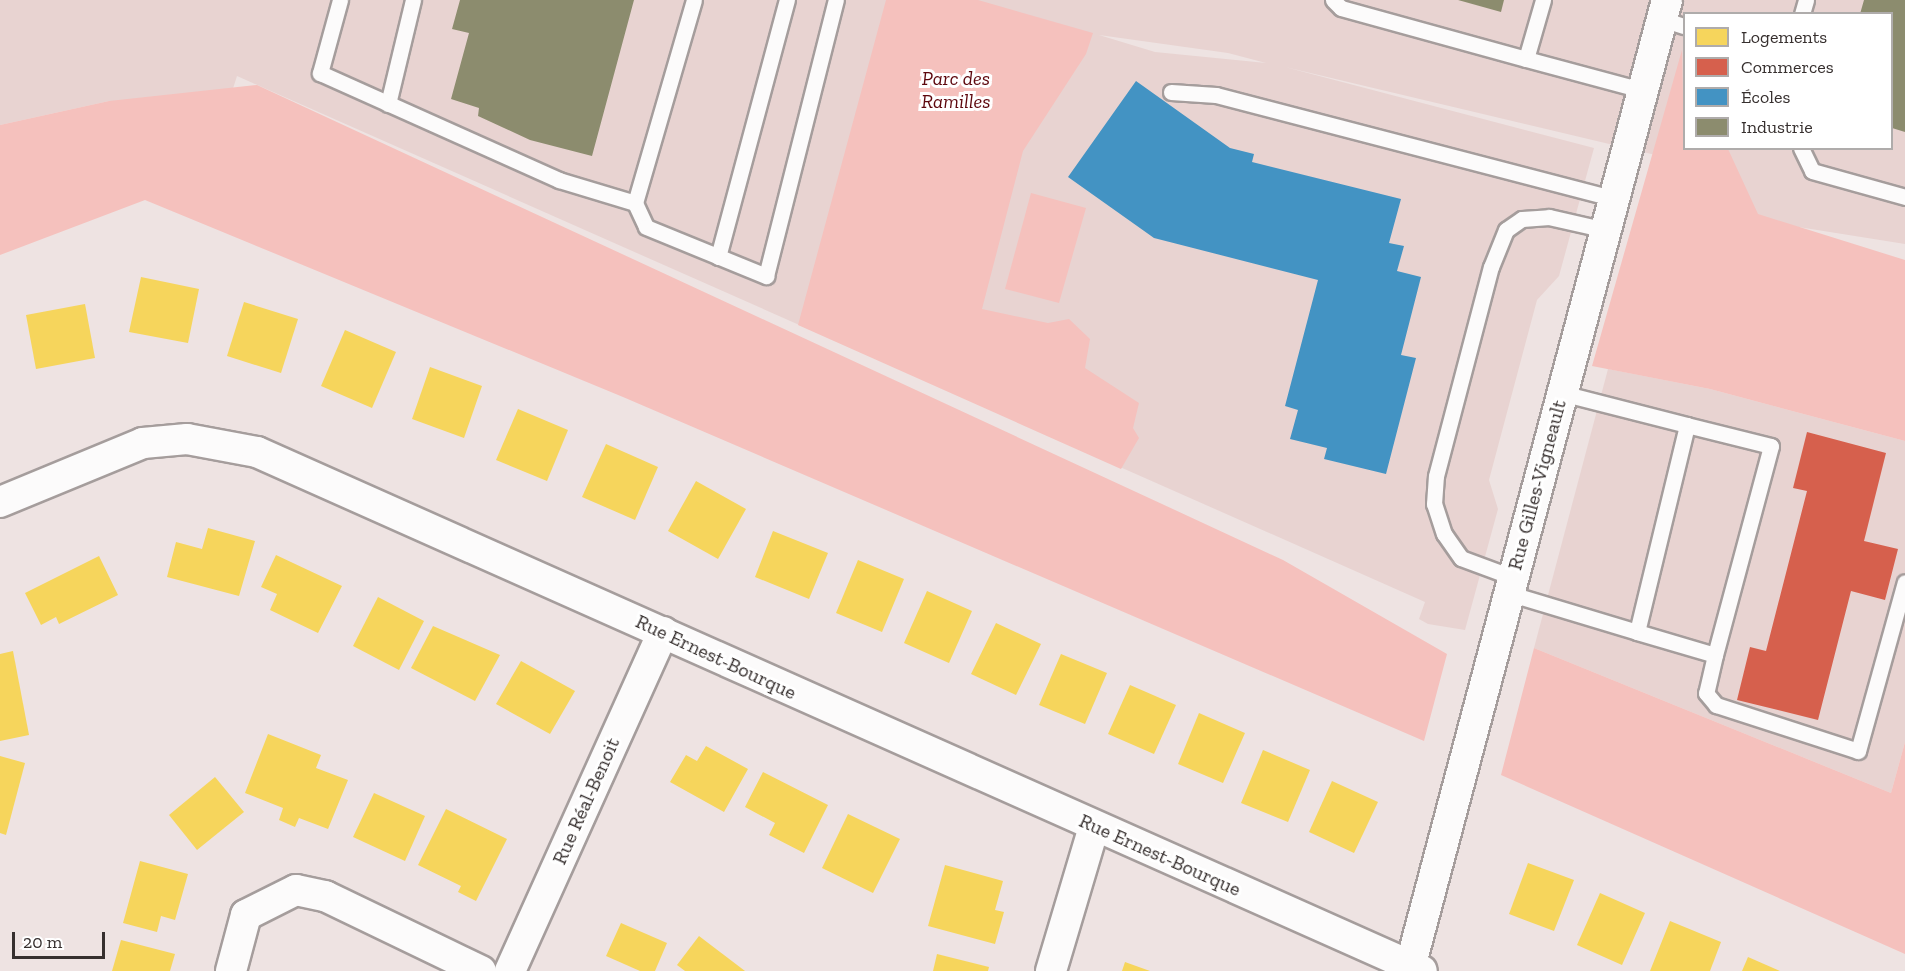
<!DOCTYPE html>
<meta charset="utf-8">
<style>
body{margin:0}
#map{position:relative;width:1905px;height:971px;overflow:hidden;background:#eee3e2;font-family:"Zilla Slab",serif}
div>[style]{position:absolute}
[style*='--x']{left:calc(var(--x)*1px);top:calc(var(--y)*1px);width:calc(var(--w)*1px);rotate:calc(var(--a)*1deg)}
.built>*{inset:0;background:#e8d3d1}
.green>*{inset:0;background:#f5c1bd}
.homes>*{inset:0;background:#f6d55c}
.shops>*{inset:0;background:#d6604d}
.schools>*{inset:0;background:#4393c3}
.industry>*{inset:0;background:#8c8c6e}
.roads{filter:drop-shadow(2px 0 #a59d9c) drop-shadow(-2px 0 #a59d9c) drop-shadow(0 2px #a59d9c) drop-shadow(0 -2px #a59d9c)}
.lane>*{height:15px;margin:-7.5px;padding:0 7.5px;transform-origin:7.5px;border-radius:7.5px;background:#fcfbfb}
.street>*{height:30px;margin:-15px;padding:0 15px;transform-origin:15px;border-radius:15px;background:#fcfbfb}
span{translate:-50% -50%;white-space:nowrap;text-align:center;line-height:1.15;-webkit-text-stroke:6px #fff;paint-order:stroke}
.park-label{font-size:20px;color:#5d070d;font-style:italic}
.street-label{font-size:20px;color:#362f2e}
.legend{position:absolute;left:1683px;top:12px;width:210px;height:138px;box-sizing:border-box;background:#fff;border:2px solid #afacab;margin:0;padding:8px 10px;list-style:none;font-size:18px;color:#362f2e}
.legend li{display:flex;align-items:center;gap:12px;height:30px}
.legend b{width:30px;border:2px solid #afacab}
.scale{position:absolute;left:12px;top:932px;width:93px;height:27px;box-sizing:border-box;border:3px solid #362f2e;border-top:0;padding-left:8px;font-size:18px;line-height:21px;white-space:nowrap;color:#362f2e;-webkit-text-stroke:4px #fff;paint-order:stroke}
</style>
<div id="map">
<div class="built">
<div style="clip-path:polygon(evenodd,0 0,1905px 0,1905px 244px,1735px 217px,1664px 157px,1285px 67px,1594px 148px,1559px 276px,1537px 300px,1489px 480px,1498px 509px,1465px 630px,1428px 624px,1419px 619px,1425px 602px,237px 76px,221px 126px,109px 101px,0 125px,0 0,1684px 14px,1892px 14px,1892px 148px,1684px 148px,1684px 14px,0 0,1099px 35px,1228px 53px,1266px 63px,1155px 52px,1099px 35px)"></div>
<div style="clip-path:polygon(1608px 369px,1710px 389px,1905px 441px,1905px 742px,1891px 793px,1534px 648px)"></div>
</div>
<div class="green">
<div style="clip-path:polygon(886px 0,978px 0,1093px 33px,1086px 54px,1023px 151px,982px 309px,1048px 323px,1069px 319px,1090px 339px,1085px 368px,1139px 403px,1133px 428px,1139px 438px,1121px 469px,798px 325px)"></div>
<div style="clip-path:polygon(1682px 50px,1684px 148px,1728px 149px,1758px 214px,1905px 260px,1905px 441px,1710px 389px,1592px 366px)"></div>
<div style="clip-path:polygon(257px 85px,1283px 560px,1447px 654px,1424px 741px,623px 397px,145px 200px,0 255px,0 125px,109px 101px)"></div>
<div style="clip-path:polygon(1031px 193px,1086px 208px,1059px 303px,1005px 289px)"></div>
<div style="clip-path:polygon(1534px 648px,1891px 793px,1905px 742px,1905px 954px,1501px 775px)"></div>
</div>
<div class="homes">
<div style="clip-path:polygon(141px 277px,199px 289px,188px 343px,129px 332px)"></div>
<div style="clip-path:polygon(244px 302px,298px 319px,281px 373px,227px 356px)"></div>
<div style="clip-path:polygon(85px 304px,95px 358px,36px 369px,26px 315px)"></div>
<div style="clip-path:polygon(345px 330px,396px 352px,372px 408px,321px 386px)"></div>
<div style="clip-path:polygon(430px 367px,482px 386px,464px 438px,412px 419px)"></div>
<div style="clip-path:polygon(518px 409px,568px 430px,547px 481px,496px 460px)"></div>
<div style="clip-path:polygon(606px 444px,658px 467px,635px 520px,582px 497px)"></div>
<div style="clip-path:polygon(696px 481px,746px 509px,718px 559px,668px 531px)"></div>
<div style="clip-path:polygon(208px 528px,255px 541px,239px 596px,167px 577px,176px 542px,202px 549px)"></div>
<div style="clip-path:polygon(773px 531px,828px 553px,809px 599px,755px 577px)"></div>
<div style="clip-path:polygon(276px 555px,342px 586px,318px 633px,270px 610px,277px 594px,261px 587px)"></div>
<div style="clip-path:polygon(99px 556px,118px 595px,59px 624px,56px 617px,41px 625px,25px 593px)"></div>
<div style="clip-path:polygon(858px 560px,904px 579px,882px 632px,836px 613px)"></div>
<div style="clip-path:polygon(927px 591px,972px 611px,949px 663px,904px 643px)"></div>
<div style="clip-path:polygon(378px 597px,424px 621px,399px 670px,353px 646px)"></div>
<div style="clip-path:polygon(996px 623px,1041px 644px,1016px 695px,971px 674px)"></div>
<div style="clip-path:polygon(433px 626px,500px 655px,475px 701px,411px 668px)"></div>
<div style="clip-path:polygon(13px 651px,29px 735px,0 741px,0 654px)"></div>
<div style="clip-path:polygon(1061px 654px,1107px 673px,1085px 724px,1039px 705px)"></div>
<div style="clip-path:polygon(521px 661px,575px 691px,550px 734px,496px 704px)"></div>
<div style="clip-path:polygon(1130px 685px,1176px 705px,1154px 754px,1108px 734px)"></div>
<div style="clip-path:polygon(1199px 713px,1245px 733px,1223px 783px,1178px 764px)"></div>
<div style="clip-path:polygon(268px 734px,321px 755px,316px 768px,348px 780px,328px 829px,299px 818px,295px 827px,279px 820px,283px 808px,245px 793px)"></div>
<div style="clip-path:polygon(706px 746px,748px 769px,724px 812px,670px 782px,686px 755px,697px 761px)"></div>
<div style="clip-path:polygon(1263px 750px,1310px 770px,1288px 822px,1241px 803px)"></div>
<div style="clip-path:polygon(0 756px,25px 763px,6px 835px,0 833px)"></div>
<div style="clip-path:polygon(763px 772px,828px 805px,804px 853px,769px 835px,775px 823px,745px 807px)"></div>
<div style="clip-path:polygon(215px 777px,244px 812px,197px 850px,169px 815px)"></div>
<div style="clip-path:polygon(1332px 781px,1378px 802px,1354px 853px,1309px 832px)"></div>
<div style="clip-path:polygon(374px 793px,425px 816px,405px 861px,353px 837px)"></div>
<div style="clip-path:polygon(446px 809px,507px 839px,476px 901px,458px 892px,461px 886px,418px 865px)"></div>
<div style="clip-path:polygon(848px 814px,900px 839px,873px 893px,822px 868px)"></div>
<div style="clip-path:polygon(140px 861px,188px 874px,175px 920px,161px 916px,157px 932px,123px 923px)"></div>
<div style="clip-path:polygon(1528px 863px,1574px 880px,1554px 931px,1509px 914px)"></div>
<div style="clip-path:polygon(945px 865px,1003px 881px,995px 910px,1004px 912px,995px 944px,928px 926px)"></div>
<div style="clip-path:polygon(1600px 893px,1645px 913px,1622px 965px,1577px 945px)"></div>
<div style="clip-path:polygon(1670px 921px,1721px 942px,1710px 971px,1650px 971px)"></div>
<div style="clip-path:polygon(621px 923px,667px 943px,655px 971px,640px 971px,606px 956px)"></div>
<div style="clip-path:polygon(699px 936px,745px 971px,685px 971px,677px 965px)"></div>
<div style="clip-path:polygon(121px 940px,175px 954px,170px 971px,112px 971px)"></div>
<div style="clip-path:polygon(937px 954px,989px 967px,988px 971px,933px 971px)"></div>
<div style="clip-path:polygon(1748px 957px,1780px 971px,1742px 971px)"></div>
<div style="clip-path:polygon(1125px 962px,1150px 971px,1122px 971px)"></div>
</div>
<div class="shops">
<div style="clip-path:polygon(1807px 432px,1886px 453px,1864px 541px,1898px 549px,1885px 600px,1851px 591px,1818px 720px,1737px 700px,1750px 647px,1766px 651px,1807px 491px,1793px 488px)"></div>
</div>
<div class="schools">
<div style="clip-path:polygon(1136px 81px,1230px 148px,1254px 154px,1252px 162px,1401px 199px,1389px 243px,1404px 246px,1397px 271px,1421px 277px,1401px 355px,1416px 358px,1386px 474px,1324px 459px,1327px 448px,1290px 439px,1298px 410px,1285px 406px,1318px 280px,1154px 238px,1068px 177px)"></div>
</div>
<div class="industry">
<div style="clip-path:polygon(460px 0,634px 0,592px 156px,530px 140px,478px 116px,479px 108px,451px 99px,469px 33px,452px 29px)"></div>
<div style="clip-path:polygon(1458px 0,1504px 0,1501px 12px)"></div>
<div style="clip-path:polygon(1864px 0,1905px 0,1905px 132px,1892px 128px,1892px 14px,1860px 14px)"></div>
</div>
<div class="roads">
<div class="lane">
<div style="--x:340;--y:0;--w:76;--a:105.3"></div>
<div style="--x:320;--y:73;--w:262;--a:24.1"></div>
<div style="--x:559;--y:180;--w:79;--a:16.8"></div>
<div style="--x:635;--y:203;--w:211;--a:-73.8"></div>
<div style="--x:1333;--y:0;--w:11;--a:45"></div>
<div style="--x:1341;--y:8;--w:192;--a:15.4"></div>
<div style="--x:1543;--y:0;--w:61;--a:106.1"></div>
<div style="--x:1526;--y:59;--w:120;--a:15"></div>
<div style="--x:1802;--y:14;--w:15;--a:-74"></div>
<div style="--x:1662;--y:19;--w:23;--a:18"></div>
<div style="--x:1171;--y:92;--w:45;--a:3.8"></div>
<div style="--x:1216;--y:95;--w:412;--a:14.6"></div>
<div style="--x:388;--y:104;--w:107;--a:-76.5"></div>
<div style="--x:1801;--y:148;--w:25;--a:64"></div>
<div style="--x:1812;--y:171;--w:97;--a:15.6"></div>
<div style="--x:635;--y:203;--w:26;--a:65"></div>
<div style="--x:646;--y:227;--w:130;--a:22.2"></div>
<div style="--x:766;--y:276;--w:285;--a:-75.8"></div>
<div style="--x:718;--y:257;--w:266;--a:-75"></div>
<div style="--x:1512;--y:577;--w:54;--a:-159.6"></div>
<div style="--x:1461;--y:558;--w:29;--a:-125"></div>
<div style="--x:1444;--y:534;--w:32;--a:-108"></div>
<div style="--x:1434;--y:504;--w:28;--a:-86"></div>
<div style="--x:1436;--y:476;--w:216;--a:-75.3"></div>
<div style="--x:1491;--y:267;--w:40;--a:-68"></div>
<div style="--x:1506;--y:230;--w:19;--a:-35"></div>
<div style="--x:1522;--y:219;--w:27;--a:-4"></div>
<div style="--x:1549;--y:217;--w:58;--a:12.8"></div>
<div style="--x:1508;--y:593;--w:135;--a:16.8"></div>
<div style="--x:1637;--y:632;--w:213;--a:-76.4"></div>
<div style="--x:1687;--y:425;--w:130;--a:-165.7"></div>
<div style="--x:1637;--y:632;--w:81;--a:16.4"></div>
<div style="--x:1715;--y:655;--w:216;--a:-75"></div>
<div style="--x:1771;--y:446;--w:87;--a:-166"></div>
<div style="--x:1715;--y:655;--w:39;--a:103"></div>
<div style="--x:1706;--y:693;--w:16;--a:50"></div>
<div style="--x:1716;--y:705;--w:149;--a:17.9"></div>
<div style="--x:1858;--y:751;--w:175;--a:-74.5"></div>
</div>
<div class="street">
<div style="--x:0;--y:502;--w:155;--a:-22.4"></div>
<div style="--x:143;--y:443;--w:44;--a:-5.2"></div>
<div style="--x:187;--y:439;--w:71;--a:10.5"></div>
<div style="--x:257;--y:452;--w:1275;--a:24.01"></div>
<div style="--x:231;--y:971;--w:58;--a:-75"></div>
<div style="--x:246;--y:915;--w:56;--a:-26.6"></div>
<div style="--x:296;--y:890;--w:30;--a:12"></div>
<div style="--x:325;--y:896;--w:173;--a:25.7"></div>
<div style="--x:510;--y:971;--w:372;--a:-65.7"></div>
<div style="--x:1051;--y:971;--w:150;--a:-73.4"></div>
<div style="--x:1409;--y:971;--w:1005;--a:-75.12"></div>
</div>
</div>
<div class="park-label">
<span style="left:956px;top:90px">Parc des<br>Ramilles</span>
</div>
<div class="street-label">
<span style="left:1537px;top:485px;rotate:-75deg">Rue Gilles-Vigneault</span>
<span style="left:716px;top:657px;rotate:25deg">Rue Ernest-Bourque</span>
<span style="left:586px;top:801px;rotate:-66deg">Rue Réal-Benoit</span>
<span style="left:1160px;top:855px;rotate:24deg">Rue Ernest-Bourque</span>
</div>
<ul class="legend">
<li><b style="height:16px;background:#f6d55c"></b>Logements</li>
<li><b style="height:16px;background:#d6604d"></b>Commerces</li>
<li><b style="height:16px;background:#4393c3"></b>Écoles</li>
<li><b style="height:16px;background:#8c8c6e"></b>Industrie</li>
</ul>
<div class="scale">20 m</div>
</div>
